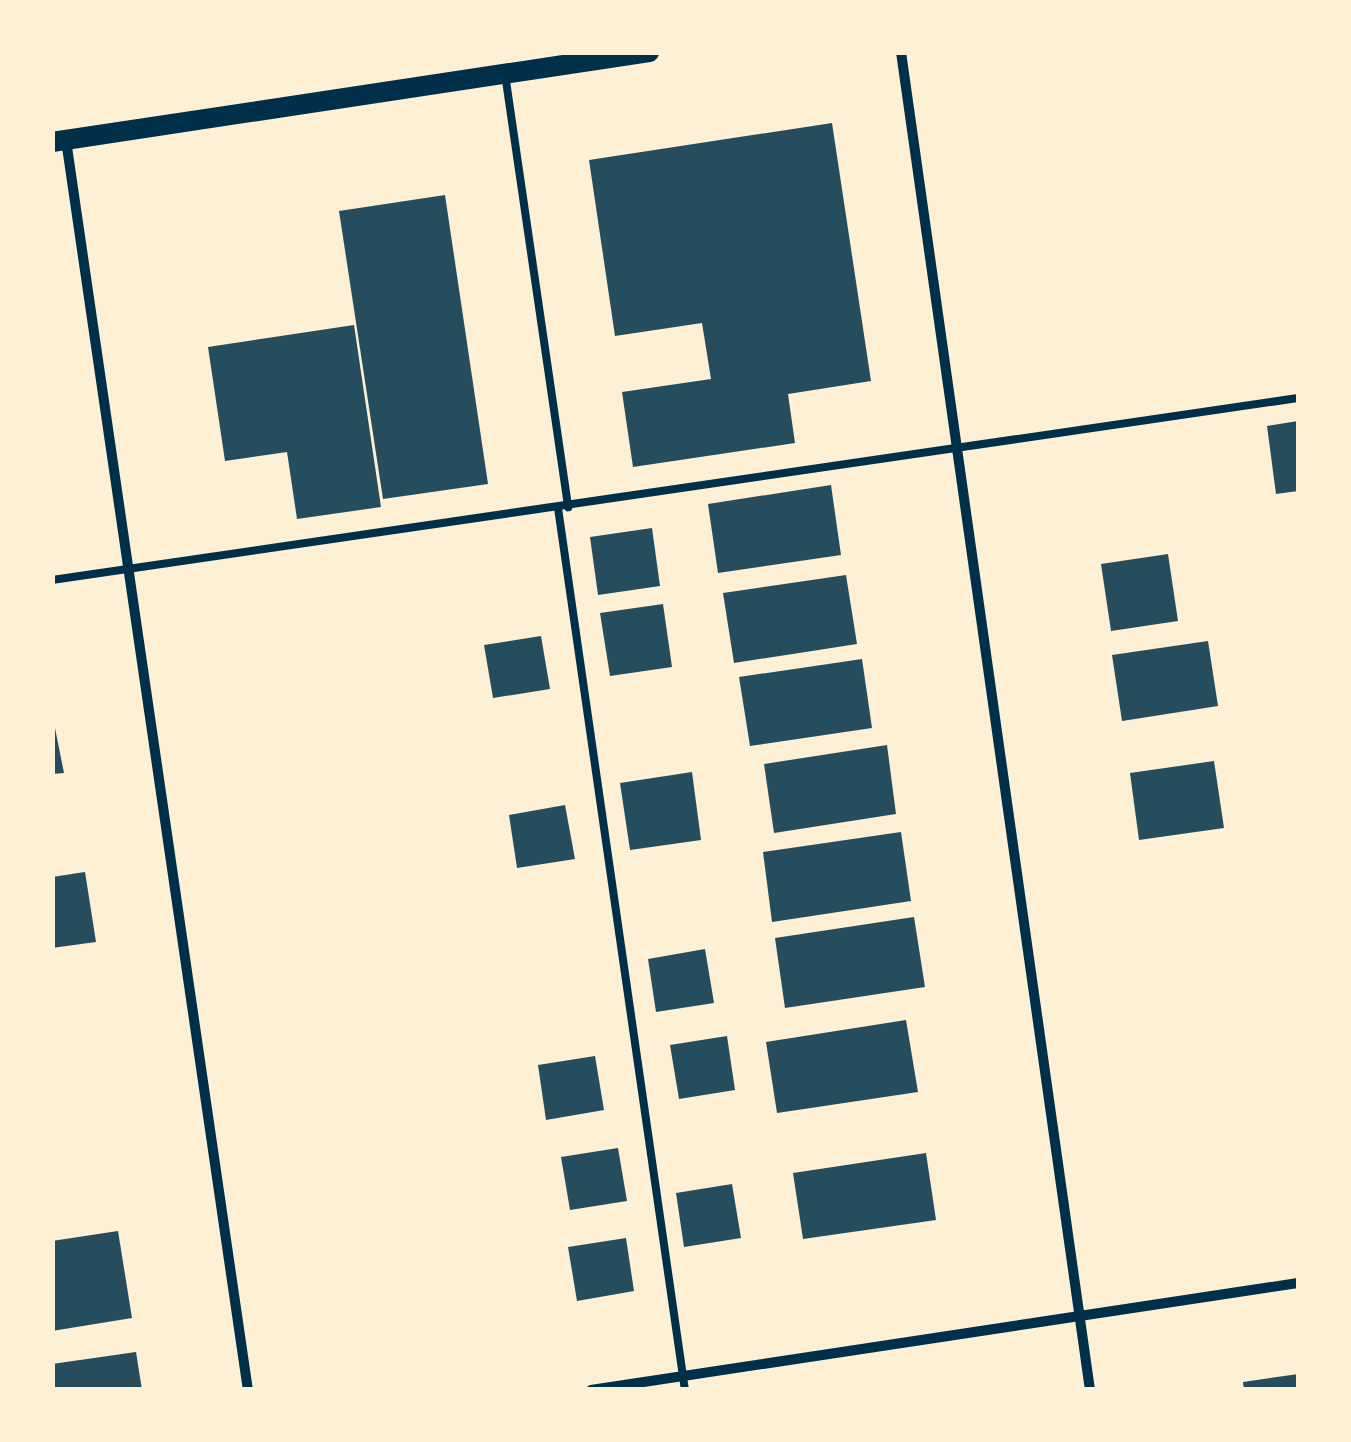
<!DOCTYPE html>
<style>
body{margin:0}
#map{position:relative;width:1351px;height:1442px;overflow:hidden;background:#fdf0d5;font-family:"Asap Condensed",sans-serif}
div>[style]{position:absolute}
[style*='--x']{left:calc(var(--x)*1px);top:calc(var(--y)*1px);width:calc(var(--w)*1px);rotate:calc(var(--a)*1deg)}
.building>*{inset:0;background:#264d5e}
.service>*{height:8px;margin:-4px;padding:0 4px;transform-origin:4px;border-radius:4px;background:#003049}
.minor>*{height:10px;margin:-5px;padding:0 5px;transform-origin:5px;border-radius:5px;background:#003049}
.secondary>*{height:20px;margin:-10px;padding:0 10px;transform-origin:10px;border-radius:10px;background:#003049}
span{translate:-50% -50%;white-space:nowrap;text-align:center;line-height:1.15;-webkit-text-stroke:10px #fdf0d5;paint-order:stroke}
.frame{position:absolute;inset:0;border:55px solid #fdf0d5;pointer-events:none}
</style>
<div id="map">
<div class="building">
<div style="clip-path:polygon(832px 123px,871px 381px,788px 394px,795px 443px,633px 467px,622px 392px,711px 379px,702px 323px,615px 336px,589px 160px)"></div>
<div style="clip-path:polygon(445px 195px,488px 484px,383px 499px,339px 211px)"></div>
<div style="clip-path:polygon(354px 325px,381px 507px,297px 519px,287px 452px,225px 461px,208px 347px)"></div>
<div style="clip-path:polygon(1298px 421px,1298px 491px,1276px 494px,1267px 426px)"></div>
<div style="clip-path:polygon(831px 485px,841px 555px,718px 573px,708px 504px)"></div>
<div style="clip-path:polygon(652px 528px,660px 586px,598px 595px,590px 537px)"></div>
<div style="clip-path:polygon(1168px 554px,1178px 621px,1111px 631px,1101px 564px)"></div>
<div style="clip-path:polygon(846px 575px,857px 644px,734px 663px,723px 593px)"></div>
<div style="clip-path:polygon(663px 604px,672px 667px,610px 676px,600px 613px)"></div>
<div style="clip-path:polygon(541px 636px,550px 689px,493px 698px,484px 645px)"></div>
<div style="clip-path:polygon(1208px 641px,1218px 706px,1122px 721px,1112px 655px)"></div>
<div style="clip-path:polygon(862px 659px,872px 728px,750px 746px,739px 677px)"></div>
<div style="clip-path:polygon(52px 713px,64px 773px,52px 774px)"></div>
<div style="clip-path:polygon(887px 745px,896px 814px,774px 833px,764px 764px)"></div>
<div style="clip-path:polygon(1214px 761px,1224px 828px,1139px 840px,1130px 773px)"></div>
<div style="clip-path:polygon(692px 772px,701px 840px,630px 850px,620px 783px)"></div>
<div style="clip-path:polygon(565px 805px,575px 859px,517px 868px,509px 815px)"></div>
<div style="clip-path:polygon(901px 832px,911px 901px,772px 922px,763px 852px)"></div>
<div style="clip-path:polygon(85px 872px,96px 942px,52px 948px,52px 877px)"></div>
<div style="clip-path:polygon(914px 917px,925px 987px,785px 1008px,775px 938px)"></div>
<div style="clip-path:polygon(705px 949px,714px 1003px,656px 1012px,648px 959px)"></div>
<div style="clip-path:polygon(906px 1020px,918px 1092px,777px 1113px,766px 1042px)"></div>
<div style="clip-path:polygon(727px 1036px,735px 1090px,679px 1099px,670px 1045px)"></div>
<div style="clip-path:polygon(595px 1056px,604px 1110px,546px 1120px,538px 1065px)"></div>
<div style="clip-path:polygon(618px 1148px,627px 1201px,570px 1210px,561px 1157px)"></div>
<div style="clip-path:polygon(926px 1153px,936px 1220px,803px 1239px,793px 1173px)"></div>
<div style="clip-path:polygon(732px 1184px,741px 1238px,684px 1247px,676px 1193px)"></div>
<div style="clip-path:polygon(118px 1231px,132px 1318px,52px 1331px,52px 1241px)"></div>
<div style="clip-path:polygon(626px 1238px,634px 1291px,577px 1301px,568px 1247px)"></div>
<div style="clip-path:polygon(136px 1352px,142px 1390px,52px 1390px,52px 1364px)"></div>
<div style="clip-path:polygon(1298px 1374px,1298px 1390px,1244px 1390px,1243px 1382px)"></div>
</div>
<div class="service">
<div style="--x:505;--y:74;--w:438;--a:81.7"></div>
<div style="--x:558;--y:508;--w:891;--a:81.81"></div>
<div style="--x:52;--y:580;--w:1259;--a:-8.31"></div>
</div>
<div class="minor">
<div style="--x:901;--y:52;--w:1351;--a:81.96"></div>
<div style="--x:66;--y:140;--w:1263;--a:81.72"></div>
<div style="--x:591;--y:1390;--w:715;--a:-8.61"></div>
</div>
<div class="secondary">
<div style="--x:52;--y:142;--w:604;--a:-8.57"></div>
</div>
<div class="frame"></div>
</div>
